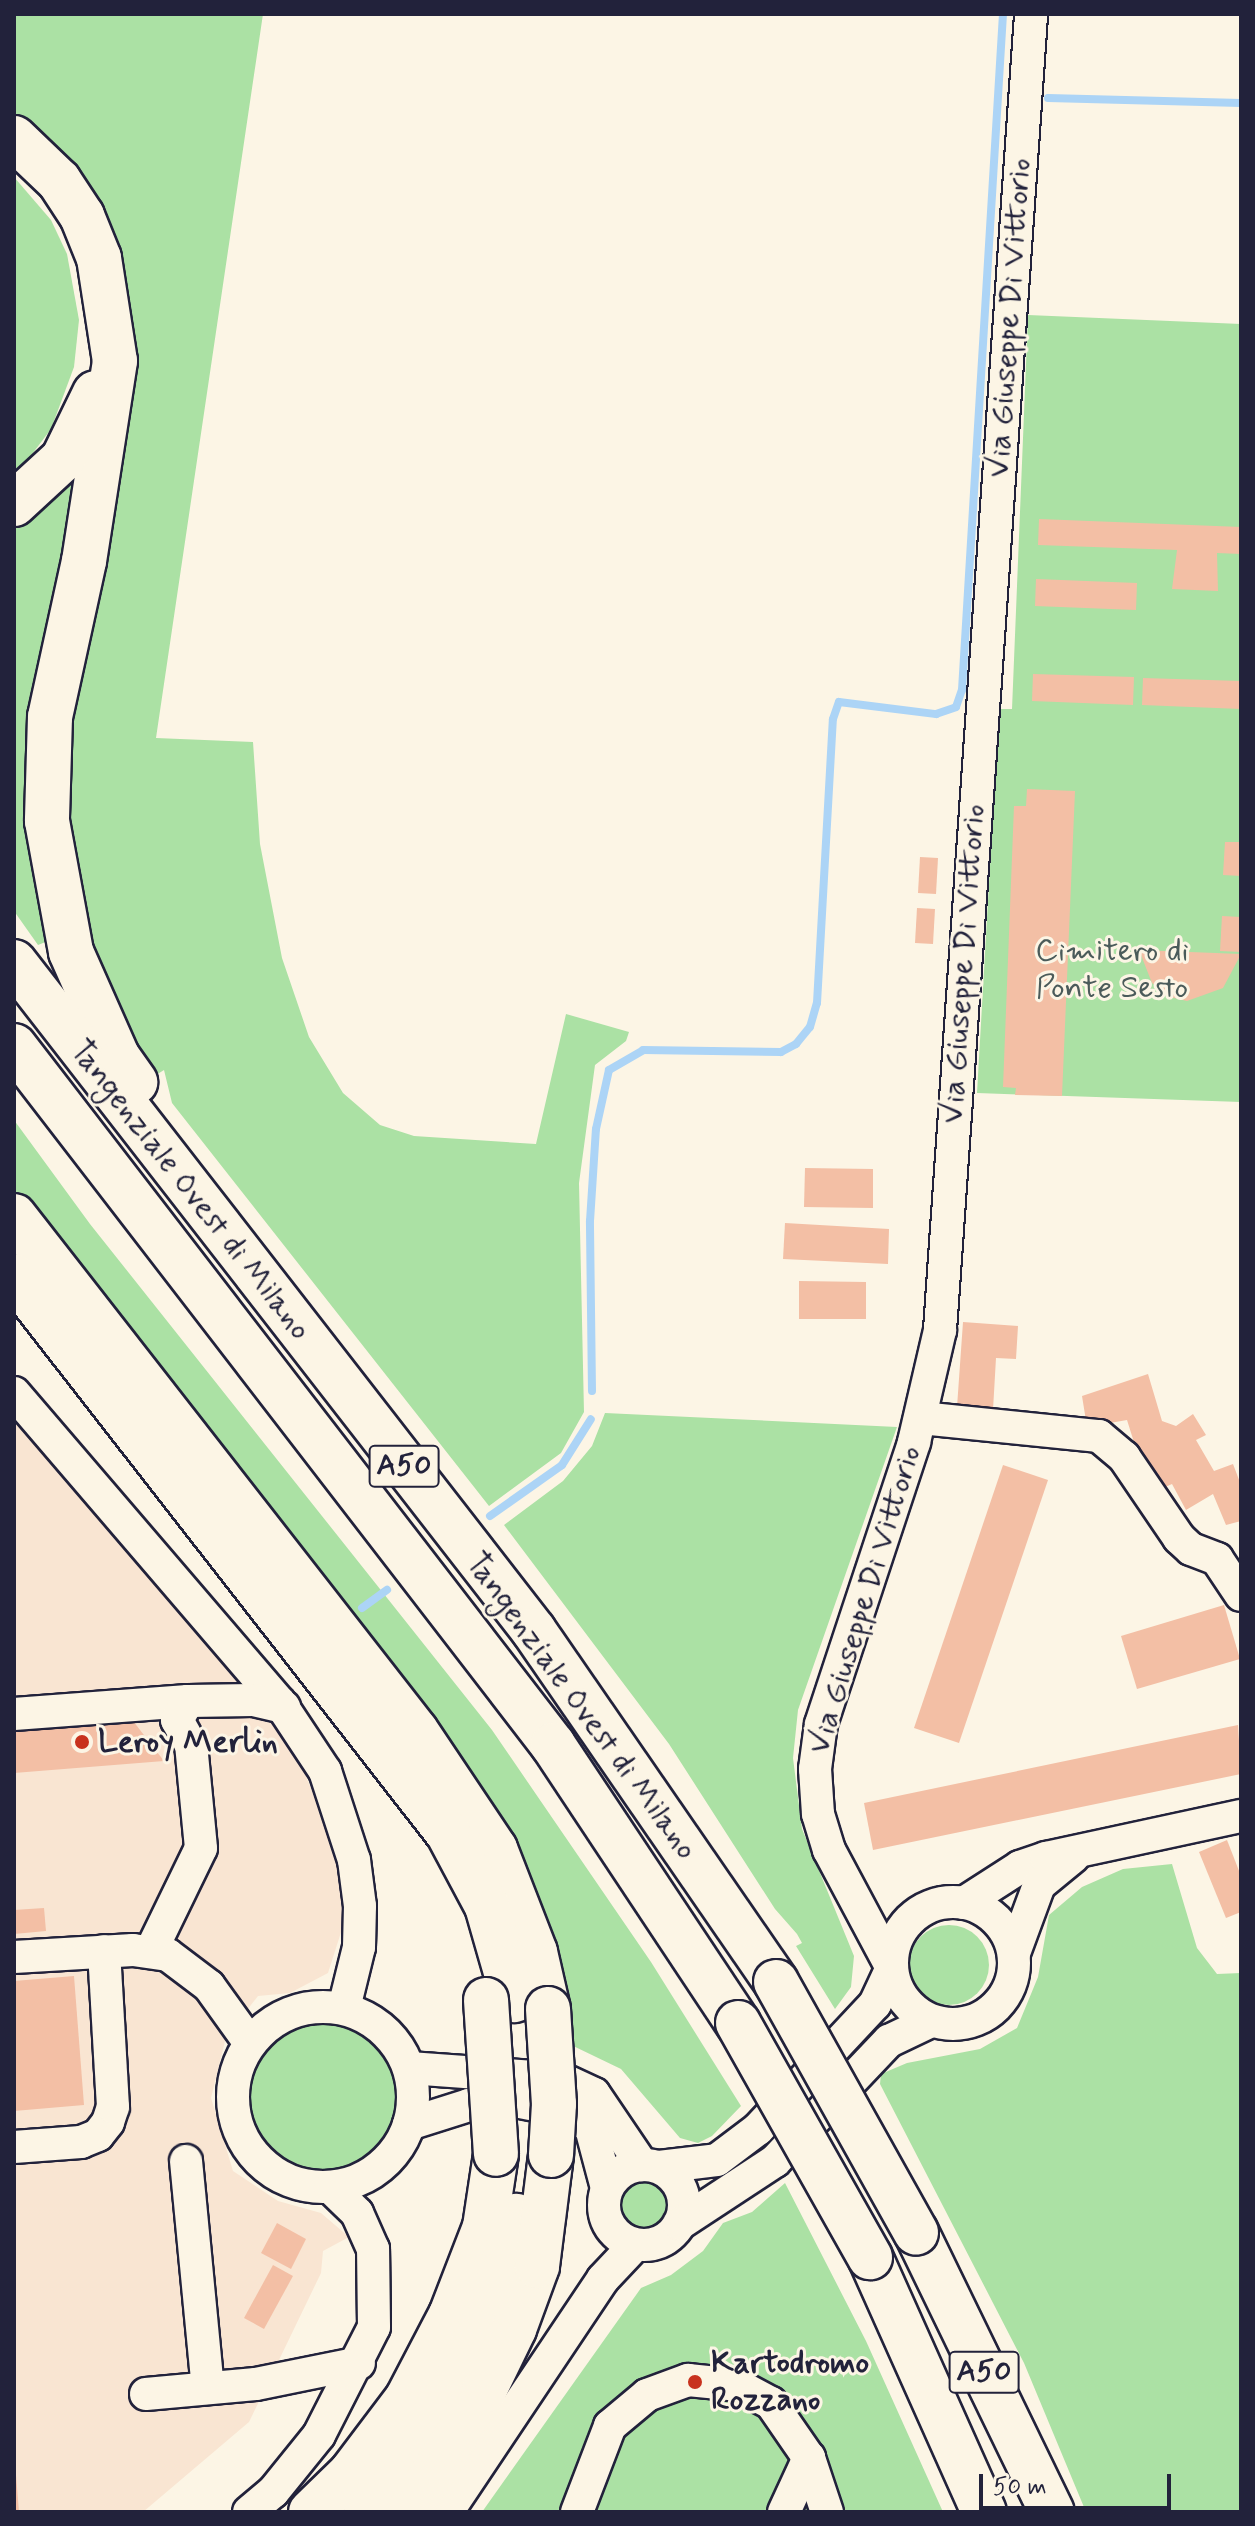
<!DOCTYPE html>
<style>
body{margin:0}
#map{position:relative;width:1255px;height:2526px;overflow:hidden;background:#fcf5e5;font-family:Mynerve,sans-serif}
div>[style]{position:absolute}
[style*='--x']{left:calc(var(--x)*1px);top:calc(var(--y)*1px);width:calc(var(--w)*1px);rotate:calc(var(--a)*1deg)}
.built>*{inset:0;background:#f9e5d2}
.green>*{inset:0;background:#abe1a4}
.round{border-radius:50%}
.stream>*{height:8px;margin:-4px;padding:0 4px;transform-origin:4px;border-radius:4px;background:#acd4f6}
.building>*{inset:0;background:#f3bfa5}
.roads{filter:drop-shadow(2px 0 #22223b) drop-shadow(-2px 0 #22223b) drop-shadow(0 2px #22223b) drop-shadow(0 -2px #22223b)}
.minor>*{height:32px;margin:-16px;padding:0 16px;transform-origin:16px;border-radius:16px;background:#fcf5e5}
.minor>.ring{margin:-16px;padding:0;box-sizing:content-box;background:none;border:32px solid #fcf5e5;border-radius:50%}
.highway>*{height:44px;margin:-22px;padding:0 22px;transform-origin:22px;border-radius:22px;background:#fcf5e5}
.bridges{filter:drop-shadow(2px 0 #22223b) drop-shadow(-2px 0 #22223b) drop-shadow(0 2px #22223b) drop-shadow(0 -2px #22223b)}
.highway-bridge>*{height:44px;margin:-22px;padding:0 22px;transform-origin:22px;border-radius:22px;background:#fcf5e5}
.dots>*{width:22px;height:22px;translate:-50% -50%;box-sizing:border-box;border:4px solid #fcf5e5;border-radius:50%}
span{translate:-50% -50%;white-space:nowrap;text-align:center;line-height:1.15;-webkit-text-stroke:6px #fcf5e5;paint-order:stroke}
.shield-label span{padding:2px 6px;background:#fcf5e5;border:2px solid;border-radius:6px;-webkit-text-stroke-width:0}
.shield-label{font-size:30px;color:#22223b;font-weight:700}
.street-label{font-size:32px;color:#22223b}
.park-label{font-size:32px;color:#4b5b5a}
.poi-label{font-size:32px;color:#22223b;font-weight:700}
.left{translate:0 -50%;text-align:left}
.frame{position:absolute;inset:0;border:16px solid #22223b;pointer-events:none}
.scale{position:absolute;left:979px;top:2474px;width:192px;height:36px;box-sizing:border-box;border:4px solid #22223b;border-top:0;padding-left:10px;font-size:24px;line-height:28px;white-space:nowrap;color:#22223b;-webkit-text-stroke:6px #fcf5e5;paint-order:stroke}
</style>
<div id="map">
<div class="built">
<div style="clip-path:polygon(14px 1411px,254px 1693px,300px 1762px,331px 1837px,341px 1883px,343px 1926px,328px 1973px,290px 1993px,258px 1996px,226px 2037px,211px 2098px,233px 2171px,278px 2201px,321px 2213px,349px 2237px,323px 2251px,321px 2273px,249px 2422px,143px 2512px,14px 2512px)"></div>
</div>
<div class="green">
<div style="clip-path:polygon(14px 14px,263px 14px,156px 738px,253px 742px,260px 844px,282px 958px,309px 1037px,343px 1093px,380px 1125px,414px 1136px,536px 1144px,566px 1014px,629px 1032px,626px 1041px,595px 1065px,579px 1183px,584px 1412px,561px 1453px,489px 1506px,172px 1103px,164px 1070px,148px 1080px,91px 970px,60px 789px,126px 318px,14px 117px)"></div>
<div style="clip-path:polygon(14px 177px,51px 220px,67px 254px,79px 320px,74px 367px,51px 429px,14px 478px)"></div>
<div style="clip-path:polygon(1028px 315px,1241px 324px,1241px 1102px,977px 1093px,999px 709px,1012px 709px)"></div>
<div style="clip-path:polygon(74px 476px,29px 762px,48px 941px,38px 945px,14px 911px,14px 518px)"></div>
<div style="clip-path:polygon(14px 1120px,90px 1224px,492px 1730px,651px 1962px,741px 2106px,712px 2136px,698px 2143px,680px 2138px,621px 2069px,567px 2043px,14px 1196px)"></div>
<div style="clip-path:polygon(605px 1413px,897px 1427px,798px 1710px,793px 1758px,802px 1829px,854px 1956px,851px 1987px,835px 2009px,796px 1946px,802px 1943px,797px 1934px,775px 1909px,669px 1744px,504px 1525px,563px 1481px,592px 1446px)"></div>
<div style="clip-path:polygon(1172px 1864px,1197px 1948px,1217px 1974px,1241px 1973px,1241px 2512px,1086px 2512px,1024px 2363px,880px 2084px,881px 2074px,907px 2063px,980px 2049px,1017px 2028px,1038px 1977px,1049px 1915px,1082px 1887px,1123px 1869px)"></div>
<div class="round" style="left:909px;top:1925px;width:80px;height:80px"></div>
<div class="round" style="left:249px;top:2023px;width:148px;height:148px"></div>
<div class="round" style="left:618px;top:2179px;width:50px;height:50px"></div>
<div style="clip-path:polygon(785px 2183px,866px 2341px,943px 2512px,482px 2512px,641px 2288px,671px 2275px,703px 2251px,723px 2223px,752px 2212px)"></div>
</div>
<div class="stream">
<div style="--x:1048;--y:98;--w:193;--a:1.5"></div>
<div style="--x:592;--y:1391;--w:170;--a:-90.7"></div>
<div style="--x:590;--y:1221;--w:92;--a:-86.3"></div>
<div style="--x:596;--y:1129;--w:60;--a:-77.6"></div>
<div style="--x:609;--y:1070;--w:39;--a:-30"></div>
<div style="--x:643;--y:1050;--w:138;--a:0.8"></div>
<div style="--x:781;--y:1052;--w:17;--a:-28"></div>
<div style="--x:796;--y:1044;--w:22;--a:-51"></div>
<div style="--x:810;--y:1027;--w:25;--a:-74"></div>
<div style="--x:817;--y:1003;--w:284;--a:-86.8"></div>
<div style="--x:833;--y:719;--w:18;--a:-71"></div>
<div style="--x:839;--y:702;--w:98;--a:7.1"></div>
<div style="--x:936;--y:714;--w:21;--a:-19"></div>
<div style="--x:956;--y:707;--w:18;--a:-71"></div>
<div style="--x:962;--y:690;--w:677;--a:-86.53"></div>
<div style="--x:490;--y:1516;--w:88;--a:-35.3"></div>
<div style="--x:562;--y:1465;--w:54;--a:-57.8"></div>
<div style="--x:362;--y:1608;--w:31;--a:-36"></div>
</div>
<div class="building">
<div style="clip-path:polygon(1039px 519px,1241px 527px,1241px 554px,1217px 553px,1218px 591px,1172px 589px,1177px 550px,1038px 545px)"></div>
<div style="clip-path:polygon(1036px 579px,1137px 583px,1136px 610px,1035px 606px)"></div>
<div style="clip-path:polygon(1033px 674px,1134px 677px,1133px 705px,1032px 701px)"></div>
<div style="clip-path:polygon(1143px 678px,1241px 681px,1241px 709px,1142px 705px)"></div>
<div style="clip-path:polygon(1027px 789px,1075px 791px,1062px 1096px,1015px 1095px,1016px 1088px,1003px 1087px,1014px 806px,1026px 806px)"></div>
<div style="clip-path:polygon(1225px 842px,1241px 842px,1241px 876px,1223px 875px)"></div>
<div style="clip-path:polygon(920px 857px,938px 858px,936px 894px,918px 893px)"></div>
<div style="clip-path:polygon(917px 908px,935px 909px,933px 944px,915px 943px)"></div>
<div style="clip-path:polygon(1222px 916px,1241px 917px,1241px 952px,1220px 951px)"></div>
<div style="clip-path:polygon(1139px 950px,1241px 954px,1223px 988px,1187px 1001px,1170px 997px,1152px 983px)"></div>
<div style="clip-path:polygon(805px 1168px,873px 1169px,873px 1208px,804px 1207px)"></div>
<div style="clip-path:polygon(785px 1223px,889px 1229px,888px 1264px,783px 1259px)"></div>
<div style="clip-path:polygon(799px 1281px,866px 1282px,866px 1319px,799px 1319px)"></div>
<div style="clip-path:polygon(963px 1322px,1018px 1326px,1016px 1359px,996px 1358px,993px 1410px,957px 1407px)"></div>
<div style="clip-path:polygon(1148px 1374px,1162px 1421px,1176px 1426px,1193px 1414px,1206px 1435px,1196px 1440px,1214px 1471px,1233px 1464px,1241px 1485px,1241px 1521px,1226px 1525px,1213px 1494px,1186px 1510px,1172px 1484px,1163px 1488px,1143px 1471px,1127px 1420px,1087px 1427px,1082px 1396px)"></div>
<div style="clip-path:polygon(1003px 1465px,1048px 1480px,959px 1743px,914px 1728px)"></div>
<div style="clip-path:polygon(1224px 1605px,1240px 1659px,1137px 1689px,1121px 1636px)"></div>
<div style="clip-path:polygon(130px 1717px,164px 1761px,14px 1773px,14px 1727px)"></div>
<div style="clip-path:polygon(1238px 1725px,1241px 1774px,873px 1850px,864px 1803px)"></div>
<div style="clip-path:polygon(1227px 1840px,1241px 1876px,1241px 1912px,1226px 1918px,1199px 1852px)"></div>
<div style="clip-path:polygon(44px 1908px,46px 1931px,14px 1934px,14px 1910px)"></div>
<div style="clip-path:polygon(74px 1976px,84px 2105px,14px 2111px,14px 1981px)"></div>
<div style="clip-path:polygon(277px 2223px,306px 2239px,291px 2269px,261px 2253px)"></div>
<div style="clip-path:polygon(273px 2265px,293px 2276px,264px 2329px,244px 2318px)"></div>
<div style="clip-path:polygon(14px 2475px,16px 2475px,19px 2512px,14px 2512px)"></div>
</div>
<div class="roads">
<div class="minor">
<div style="--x:14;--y:1393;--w:408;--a:49.4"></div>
<div style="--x:280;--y:1703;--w:82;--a:56.5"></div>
<div style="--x:325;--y:1771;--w:94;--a:72"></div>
<div style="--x:354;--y:1860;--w:46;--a:82.6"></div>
<div style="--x:360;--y:1906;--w:41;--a:91.4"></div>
<div style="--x:359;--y:1947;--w:63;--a:103.8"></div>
<div style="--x:921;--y:1418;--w:179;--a:5.8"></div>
<div style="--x:1099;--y:1436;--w:33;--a:40"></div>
<div style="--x:1124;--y:1457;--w:98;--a:55.8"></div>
<div style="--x:1179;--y:1538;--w:16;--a:43"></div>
<div style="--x:1191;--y:1549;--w:28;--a:21"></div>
<div style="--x:1217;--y:1559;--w:43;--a:56.3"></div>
<div style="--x:14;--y:1714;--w:174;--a:-4.3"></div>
<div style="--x:188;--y:1701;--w:65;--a:-0.9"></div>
<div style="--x:253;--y:1700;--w:32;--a:13"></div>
<div class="ring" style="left:892px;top:1902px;width:90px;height:90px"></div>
<div style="--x:964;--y:1903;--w:67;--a:-32.7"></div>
<div style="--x:1020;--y:1867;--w:28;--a:-19"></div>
<div style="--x:1046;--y:1858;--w:199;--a:-12.2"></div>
<div style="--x:151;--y:1951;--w:114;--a:-64.1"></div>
<div style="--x:201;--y:1848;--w:103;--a:-95.5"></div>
<div style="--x:191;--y:1745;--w:29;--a:-119"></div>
<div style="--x:177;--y:1720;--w:22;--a:-60"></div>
<div style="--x:1014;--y:1953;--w:72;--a:-69.8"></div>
<div style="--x:1039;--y:1885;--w:45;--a:-39.6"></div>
<div style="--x:14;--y:1957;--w:119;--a:-3.4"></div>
<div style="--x:133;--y:1950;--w:35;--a:8"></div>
<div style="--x:168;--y:1955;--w:51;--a:37.1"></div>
<div style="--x:209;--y:1986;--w:70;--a:54.3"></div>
<div class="ring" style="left:233px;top:2007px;width:148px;height:148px"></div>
<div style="--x:409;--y:2068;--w:153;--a:4.1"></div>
<div style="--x:562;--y:2079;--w:35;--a:25"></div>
<div style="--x:594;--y:2094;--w:86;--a:55.9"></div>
<div style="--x:409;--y:2124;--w:63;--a:-17.6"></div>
<div style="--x:469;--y:2105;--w:41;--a:-7"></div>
<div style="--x:510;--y:2100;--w:62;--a:11.1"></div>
<div style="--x:571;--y:2112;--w:26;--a:39"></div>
<div style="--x:591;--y:2128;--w:62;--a:75.1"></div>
<div style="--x:14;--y:2147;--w:67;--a:-4.3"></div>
<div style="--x:81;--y:2142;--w:18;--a:-22"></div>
<div style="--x:98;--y:2135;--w:16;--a:-52"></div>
<div style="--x:108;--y:2122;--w:16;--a:-72"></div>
<div style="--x:113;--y:2107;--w:156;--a:-93.3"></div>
<div style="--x:186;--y:2161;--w:228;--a:84.5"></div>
<div class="ring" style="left:604px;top:2165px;width:48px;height:48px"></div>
<div style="--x:659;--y:2167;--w:58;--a:-6.9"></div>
<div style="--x:717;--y:2160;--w:51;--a:-37.1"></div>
<div style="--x:758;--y:2129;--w:171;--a:-46.9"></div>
<div style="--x:875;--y:2004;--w:40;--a:-65"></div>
<div style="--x:892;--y:1968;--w:134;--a:-118.1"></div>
<div style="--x:829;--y:1850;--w:38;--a:-107"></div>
<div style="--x:818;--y:1814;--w:45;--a:-93.8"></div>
<div style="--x:815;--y:1769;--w:45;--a:-82.4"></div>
<div style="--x:821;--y:1724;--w:297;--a:-71.7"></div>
<div style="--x:914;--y:1442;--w:115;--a:-76.9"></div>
<div style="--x:940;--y:1330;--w:1319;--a:-86.04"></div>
<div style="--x:679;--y:2224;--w:115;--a:-33.3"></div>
<div style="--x:775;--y:2161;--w:166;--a:-46.5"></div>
<div style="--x:889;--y:2041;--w:47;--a:-25.5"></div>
<div style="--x:146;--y:2394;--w:110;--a:-5.2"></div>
<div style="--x:256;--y:2384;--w:105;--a:-11.5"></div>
<div style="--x:249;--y:2512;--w:31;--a:-40"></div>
<div style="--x:273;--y:2492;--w:73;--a:-51.1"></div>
<div style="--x:319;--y:2435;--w:121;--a:-63"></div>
<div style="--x:374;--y:2327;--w:78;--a:-90.7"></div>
<div style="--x:373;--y:2249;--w:39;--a:-114"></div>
<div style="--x:357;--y:2213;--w:37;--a:-136"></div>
<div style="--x:447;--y:2512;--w:280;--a:-56.2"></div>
<div style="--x:603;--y:2279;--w:47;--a:-46.7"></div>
<div style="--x:577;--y:2512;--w:92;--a:-69"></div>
<div style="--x:610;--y:2426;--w:48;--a:-40"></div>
<div style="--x:647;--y:2395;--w:44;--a:-20.1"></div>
<div style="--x:688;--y:2380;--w:49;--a:5.8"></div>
<div style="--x:737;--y:2385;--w:38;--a:28"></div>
<div style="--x:771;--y:2403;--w:67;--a:55.4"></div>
<div style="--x:809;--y:2458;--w:57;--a:71.6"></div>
<div style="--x:784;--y:2512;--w:60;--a:-65.2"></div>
</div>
<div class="highway">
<div style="--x:14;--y:138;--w:62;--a:43.7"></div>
<div style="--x:59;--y:181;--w:42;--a:56.7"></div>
<div style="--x:82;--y:216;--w:45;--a:68"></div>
<div style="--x:99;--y:258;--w:104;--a:81.2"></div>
<div style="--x:115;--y:361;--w:202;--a:98.8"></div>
<div style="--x:84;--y:561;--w:160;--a:102.3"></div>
<div style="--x:50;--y:717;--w:104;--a:91.7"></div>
<div style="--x:47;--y:821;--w:133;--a:79.6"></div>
<div style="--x:71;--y:952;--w:114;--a:66.1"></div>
<div style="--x:117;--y:1056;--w:32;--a:55"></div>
<div style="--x:14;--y:504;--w:67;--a:-42.6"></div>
<div style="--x:63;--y:459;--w:73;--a:-64.1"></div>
<div style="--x:14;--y:962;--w:847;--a:52.14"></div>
<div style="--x:534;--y:1631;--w:426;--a:55.4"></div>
<div style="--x:14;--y:1046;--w:883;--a:52.36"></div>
<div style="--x:553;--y:1745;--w:334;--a:56.4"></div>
<div style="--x:14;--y:1216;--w:653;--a:52.03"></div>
<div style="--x:416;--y:1731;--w:142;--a:56.2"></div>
<div style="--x:495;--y:1849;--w:110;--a:68.8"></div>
<div style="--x:535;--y:1952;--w:58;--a:77.2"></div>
<div style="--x:14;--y:1276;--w:706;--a:52.08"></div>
<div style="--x:448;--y:1833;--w:83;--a:61.9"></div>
<div style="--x:487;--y:1906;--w:98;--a:74"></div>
<div style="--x:916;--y:2232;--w:311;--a:64.1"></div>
<div style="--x:870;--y:2257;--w:279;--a:65.9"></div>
<div style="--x:311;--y:2512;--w:56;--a:-44.3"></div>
<div style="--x:351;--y:2473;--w:93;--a:-52.9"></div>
<div style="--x:407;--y:2399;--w:95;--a:-62.4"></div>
<div style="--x:451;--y:2315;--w:94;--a:-68.9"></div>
<div style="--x:485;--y:2227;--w:74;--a:-81.4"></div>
<div style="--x:366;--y:2512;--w:47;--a:-50.2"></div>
<div style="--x:396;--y:2476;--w:119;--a:-58"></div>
<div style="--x:459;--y:2375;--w:89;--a:-66"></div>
<div style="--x:495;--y:2294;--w:81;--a:-74.9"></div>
<div style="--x:408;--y:2512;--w:143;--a:-57.9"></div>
<div style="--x:484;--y:2391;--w:69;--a:-64.2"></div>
<div style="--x:514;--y:2329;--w:67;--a:-69.9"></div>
<div style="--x:537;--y:2266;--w:112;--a:-82.8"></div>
</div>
</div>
<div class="bridges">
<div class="highway-bridge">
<div style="--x:776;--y:1982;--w:287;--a:60.8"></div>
<div style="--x:486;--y:2000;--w:154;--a:86.3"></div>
<div style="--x:548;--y:2009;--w:95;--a:86.4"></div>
<div style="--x:554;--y:2104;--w:51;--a:93.4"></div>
<div style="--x:738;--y:2023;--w:269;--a:60.6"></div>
</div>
</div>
<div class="dots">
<div style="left:82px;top:1742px;background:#c8321e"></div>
<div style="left:695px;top:2382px;background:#c8321e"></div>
</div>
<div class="shield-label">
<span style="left:404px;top:1466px">A50</span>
<span style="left:984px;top:2372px">A50</span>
</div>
<div class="street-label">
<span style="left:1010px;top:318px;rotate:-86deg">Via Giuseppe Di Vittorio</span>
<span style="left:964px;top:964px;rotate:-86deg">Via Giuseppe Di Vittorio</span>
<span style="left:190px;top:1190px;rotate:52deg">Tangenziale Ovest di Milano</span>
<span style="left:865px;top:1600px;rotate:-73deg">Via Giuseppe Di Vittorio</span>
<span style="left:581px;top:1706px;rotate:54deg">Tangenziale Ovest di Milano</span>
</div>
<div class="park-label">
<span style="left:1112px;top:970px">Cimitero di<br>Ponte Sesto</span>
</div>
<div class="poi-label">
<span class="left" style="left:98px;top:1742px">Leroy Merlin</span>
<span class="left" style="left:711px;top:2382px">Kartodromo<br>Rozzano</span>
</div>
<div class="frame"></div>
<div class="scale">50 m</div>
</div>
